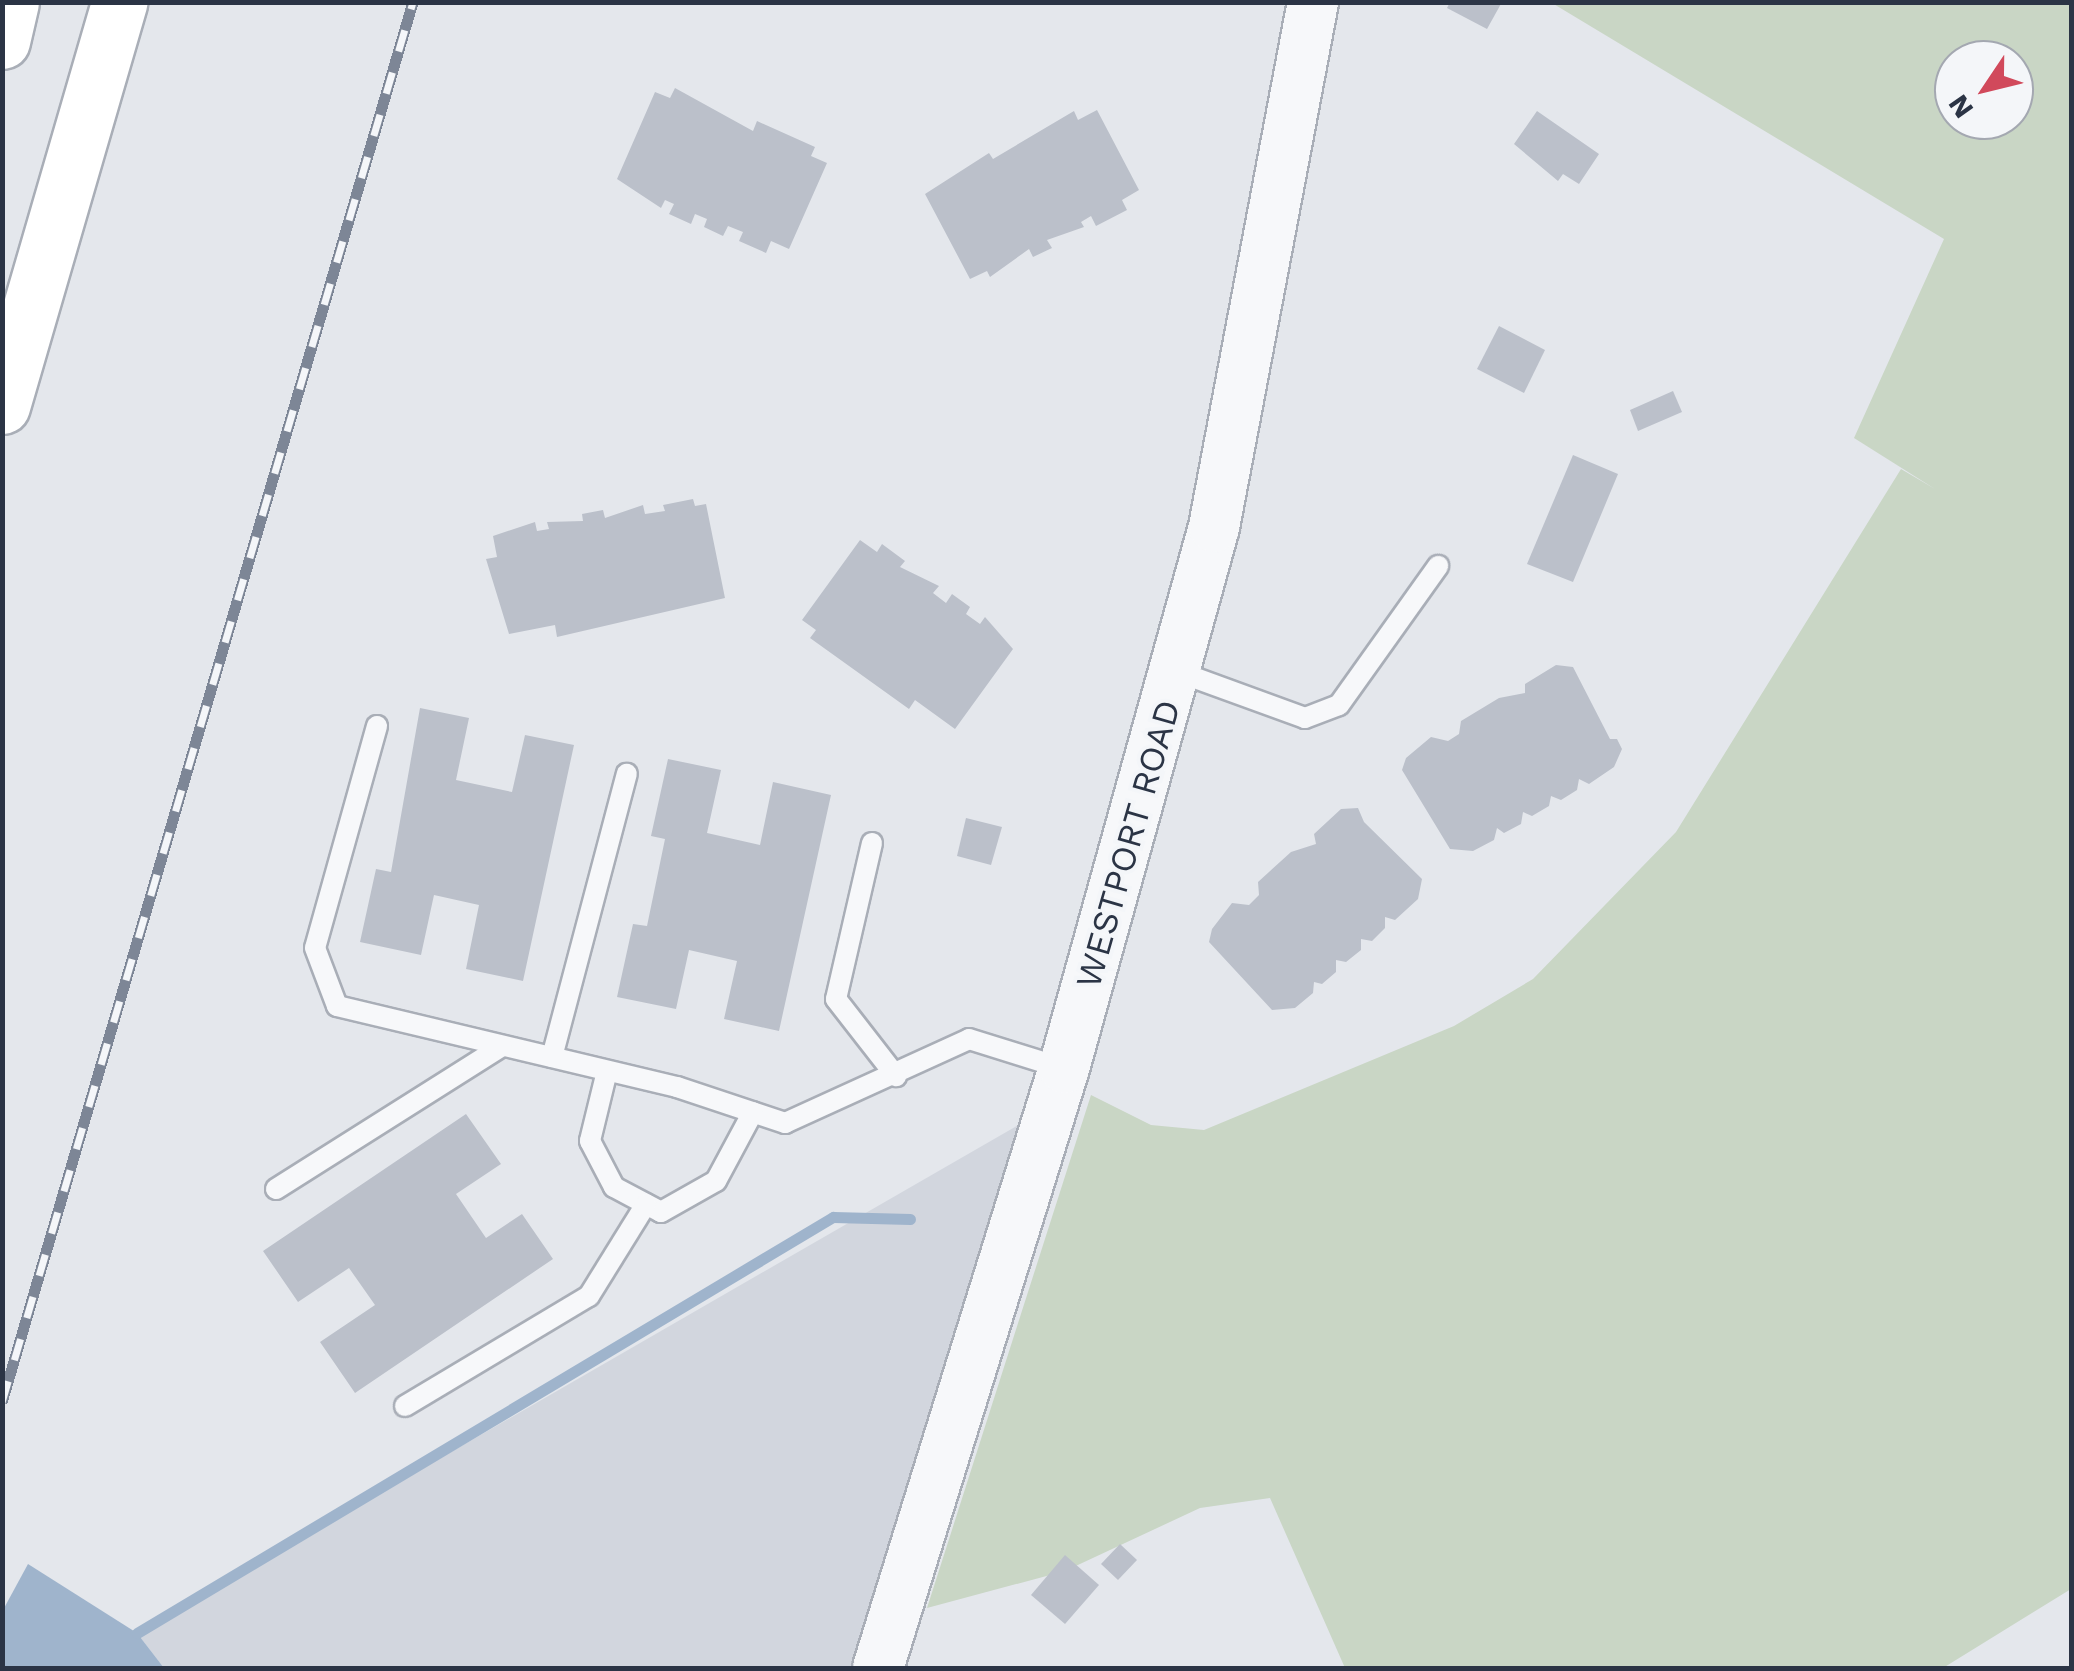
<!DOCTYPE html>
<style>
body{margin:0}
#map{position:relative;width:2074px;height:1671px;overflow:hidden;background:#e4e7ec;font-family:"Work Sans",sans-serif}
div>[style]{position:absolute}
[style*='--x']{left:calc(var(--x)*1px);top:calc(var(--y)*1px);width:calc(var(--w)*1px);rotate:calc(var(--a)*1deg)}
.built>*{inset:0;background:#d2d6de}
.green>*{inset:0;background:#c9d6c5}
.water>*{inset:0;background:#9fb4cc}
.stream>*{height:11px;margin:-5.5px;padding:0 5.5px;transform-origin:5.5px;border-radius:5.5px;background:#9fb4cc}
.building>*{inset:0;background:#bbc0ca}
.roads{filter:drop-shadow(2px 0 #a9aeb7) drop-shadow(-2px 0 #a9aeb7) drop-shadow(0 2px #a9aeb7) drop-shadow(0 -2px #a9aeb7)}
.service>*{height:20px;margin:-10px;padding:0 10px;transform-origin:10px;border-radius:10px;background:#f7f8fa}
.tertiary>*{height:50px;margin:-25px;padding:0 25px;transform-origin:25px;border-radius:25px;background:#f7f8fa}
.primary>*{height:55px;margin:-27.5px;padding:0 27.5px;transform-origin:27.5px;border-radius:27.5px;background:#fff}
.rail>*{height:11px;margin-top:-5.5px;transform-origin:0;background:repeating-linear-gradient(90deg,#f4f6f9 0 22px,#7d8696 0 44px);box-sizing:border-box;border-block:2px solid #7d8696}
span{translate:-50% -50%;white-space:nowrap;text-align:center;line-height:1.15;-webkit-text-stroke:8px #f4f6f9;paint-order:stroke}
.street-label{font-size:35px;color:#2b3445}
.frame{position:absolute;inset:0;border:5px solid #2b3445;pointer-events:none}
.north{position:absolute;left:1934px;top:40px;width:100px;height:100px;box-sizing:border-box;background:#f4f6f9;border:2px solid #a4a8b1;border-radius:50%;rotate:235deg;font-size:28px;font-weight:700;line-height:40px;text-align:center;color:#2b3445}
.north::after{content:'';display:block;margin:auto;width:35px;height:45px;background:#d1495b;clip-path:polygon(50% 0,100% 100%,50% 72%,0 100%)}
</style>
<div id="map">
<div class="built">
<div style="clip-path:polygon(1053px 1105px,878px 1668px,164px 1668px,137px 1633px)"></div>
</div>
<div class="green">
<div style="clip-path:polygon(evenodd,1552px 3px,2071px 3px,2071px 1589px,1943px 1668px,1345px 1668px,1270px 1498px,1200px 1508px,1065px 1571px,927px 1608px,1091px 1095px,1151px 1125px,1204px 1130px,1454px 1026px,1533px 979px,1676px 832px,1901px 469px,1935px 489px,1854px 438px,1944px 239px,1552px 3px,1954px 60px,2014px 60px,2014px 120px,1954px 120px,1954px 60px)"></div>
</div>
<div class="water">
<div style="clip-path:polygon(28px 1564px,137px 1633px,164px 1668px,3px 1668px,3px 1610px)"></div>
</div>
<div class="stream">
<div style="--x:137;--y:1633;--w:811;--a:-30.87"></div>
<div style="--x:833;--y:1217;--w:77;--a:1.5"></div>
</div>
<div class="building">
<div style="clip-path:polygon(1450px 2px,1502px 2px,1487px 29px,1447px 8px)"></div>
<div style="clip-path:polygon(675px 88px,753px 131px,757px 121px,815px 147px,811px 156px,827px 163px,789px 249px,771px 241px,766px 253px,739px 241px,743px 232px,728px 226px,723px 236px,704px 227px,707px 219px,695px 214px,691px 224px,669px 214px,674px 204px,665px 200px,661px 208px,617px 179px,655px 92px,670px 98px)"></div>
<div style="clip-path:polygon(1097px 110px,1139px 190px,1122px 200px,1127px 210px,1096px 226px,1091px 216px,1081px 222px,1084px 227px,1047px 240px,1052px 248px,1033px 257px,1029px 249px,990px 277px,987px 271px,970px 279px,925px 194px,989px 153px,993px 159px,1074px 111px,1078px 120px)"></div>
<div style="clip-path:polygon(1537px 111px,1599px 154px,1579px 184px,1563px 174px,1558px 181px,1514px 144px)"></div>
<div style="clip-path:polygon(1499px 326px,1545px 350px,1524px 393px,1477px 369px)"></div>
<div style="clip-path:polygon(1673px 391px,1682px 412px,1638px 431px,1630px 410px)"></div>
<div style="clip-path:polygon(1573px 455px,1618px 474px,1573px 582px,1527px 564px)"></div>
<div style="clip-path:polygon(693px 499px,695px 506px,706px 504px,725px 598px,557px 637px,555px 625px,509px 634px,486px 559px,497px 557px,493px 536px,535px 522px,537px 531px,549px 529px,547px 522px,583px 521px,582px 514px,603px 510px,605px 518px,643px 505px,645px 514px,665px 511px,663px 505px)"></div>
<div style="clip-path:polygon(860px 540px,877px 552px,882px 544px,905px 561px,900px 567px,939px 586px,933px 593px,946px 603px,952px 594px,970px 607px,966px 614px,980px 624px,985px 617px,1013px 649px,955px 729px,915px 700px,909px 709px,810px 638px,816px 630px,802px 620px)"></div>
<div style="clip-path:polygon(1556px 665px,1573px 667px,1610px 739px,1617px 739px,1622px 749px,1614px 767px,1589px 784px,1579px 779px,1577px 790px,1561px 800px,1551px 796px,1549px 806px,1532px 816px,1523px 812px,1521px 824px,1504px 833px,1497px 828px,1494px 840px,1473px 851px,1450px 849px,1402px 770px,1406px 758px,1431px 737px,1448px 741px,1459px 734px,1461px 721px,1499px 698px,1525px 693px,1525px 684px)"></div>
<div style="clip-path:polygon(420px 708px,469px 718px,456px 780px,512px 792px,525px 735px,574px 745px,523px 981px,466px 969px,479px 905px,434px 895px,421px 955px,360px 942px,376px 869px,391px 872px)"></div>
<div style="clip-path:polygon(668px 759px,721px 770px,707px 833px,760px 845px,773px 782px,831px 795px,779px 1031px,724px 1019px,737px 961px,689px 950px,676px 1009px,617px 997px,633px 924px,647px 926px,665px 839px,651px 836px)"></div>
<div style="clip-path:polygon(1358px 808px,1364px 822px,1422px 879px,1418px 899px,1395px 920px,1385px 917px,1385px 928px,1372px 941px,1361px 939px,1361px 950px,1346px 962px,1336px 960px,1336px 972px,1322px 984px,1314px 982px,1313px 993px,1295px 1008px,1272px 1010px,1209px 942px,1212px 929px,1232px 903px,1249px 905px,1259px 895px,1258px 882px,1291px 852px,1316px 844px,1314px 834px,1341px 809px)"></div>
<div style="clip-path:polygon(966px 818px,1002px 827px,991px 865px,957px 856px)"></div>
<div style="clip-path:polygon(466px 1114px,501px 1164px,456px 1194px,486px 1238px,522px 1214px,553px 1259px,355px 1393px,320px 1342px,375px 1305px,349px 1268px,298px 1302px,263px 1251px)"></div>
<div style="clip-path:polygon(1120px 1544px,1137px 1560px,1118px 1580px,1101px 1564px)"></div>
<div style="clip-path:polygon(1065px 1555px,1099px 1585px,1065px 1624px,1031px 1595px)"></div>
</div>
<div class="roads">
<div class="service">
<div style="--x:1176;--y:671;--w:137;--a:20"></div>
<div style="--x:1305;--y:718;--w:36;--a:-21"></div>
<div style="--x:1339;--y:705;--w:171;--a:-54.5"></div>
<div style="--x:377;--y:726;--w:230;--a:105.6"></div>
<div style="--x:315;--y:948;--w:62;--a:69.2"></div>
<div style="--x:337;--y:1006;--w:350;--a:13.4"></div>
<div style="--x:677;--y:1087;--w:114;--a:18.4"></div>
<div style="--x:785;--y:1123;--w:202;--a:-24.5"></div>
<div style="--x:969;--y:1039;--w:97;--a:17.3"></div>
<div style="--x:872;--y:843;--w:160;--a:103"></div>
<div style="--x:836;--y:999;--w:98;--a:52.1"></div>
<div style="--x:552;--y:1057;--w:293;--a:-75.2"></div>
<div style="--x:607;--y:1071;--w:72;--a:103.7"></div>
<div style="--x:590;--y:1141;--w:52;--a:62.4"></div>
<div style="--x:614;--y:1187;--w:53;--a:28"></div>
<div style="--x:661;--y:1212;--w:63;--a:-29.4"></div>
<div style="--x:716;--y:1181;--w:78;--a:-61.8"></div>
<div style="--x:276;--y:1189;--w:267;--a:-32.3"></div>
<div style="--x:405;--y:1406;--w:214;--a:-30.9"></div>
<div style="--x:589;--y:1296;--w:108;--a:-58.2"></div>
</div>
<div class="tertiary">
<div style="--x:878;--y:1668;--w:628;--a:-72.78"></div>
<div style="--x:1064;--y:1068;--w:561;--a:-74.5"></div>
<div style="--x:1214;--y:527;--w:534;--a:-79.32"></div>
</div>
<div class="primary">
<div style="--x:2;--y:41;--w:40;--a:-77"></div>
<div style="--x:2;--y:406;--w:421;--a:-73.8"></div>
</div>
</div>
<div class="rail">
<div style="--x:2;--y:1402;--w:1459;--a:-73.64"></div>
</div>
<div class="street-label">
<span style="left:1128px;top:844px;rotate:-74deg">WESTPORT ROAD</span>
</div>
<div class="frame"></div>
<div class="north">N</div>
</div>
